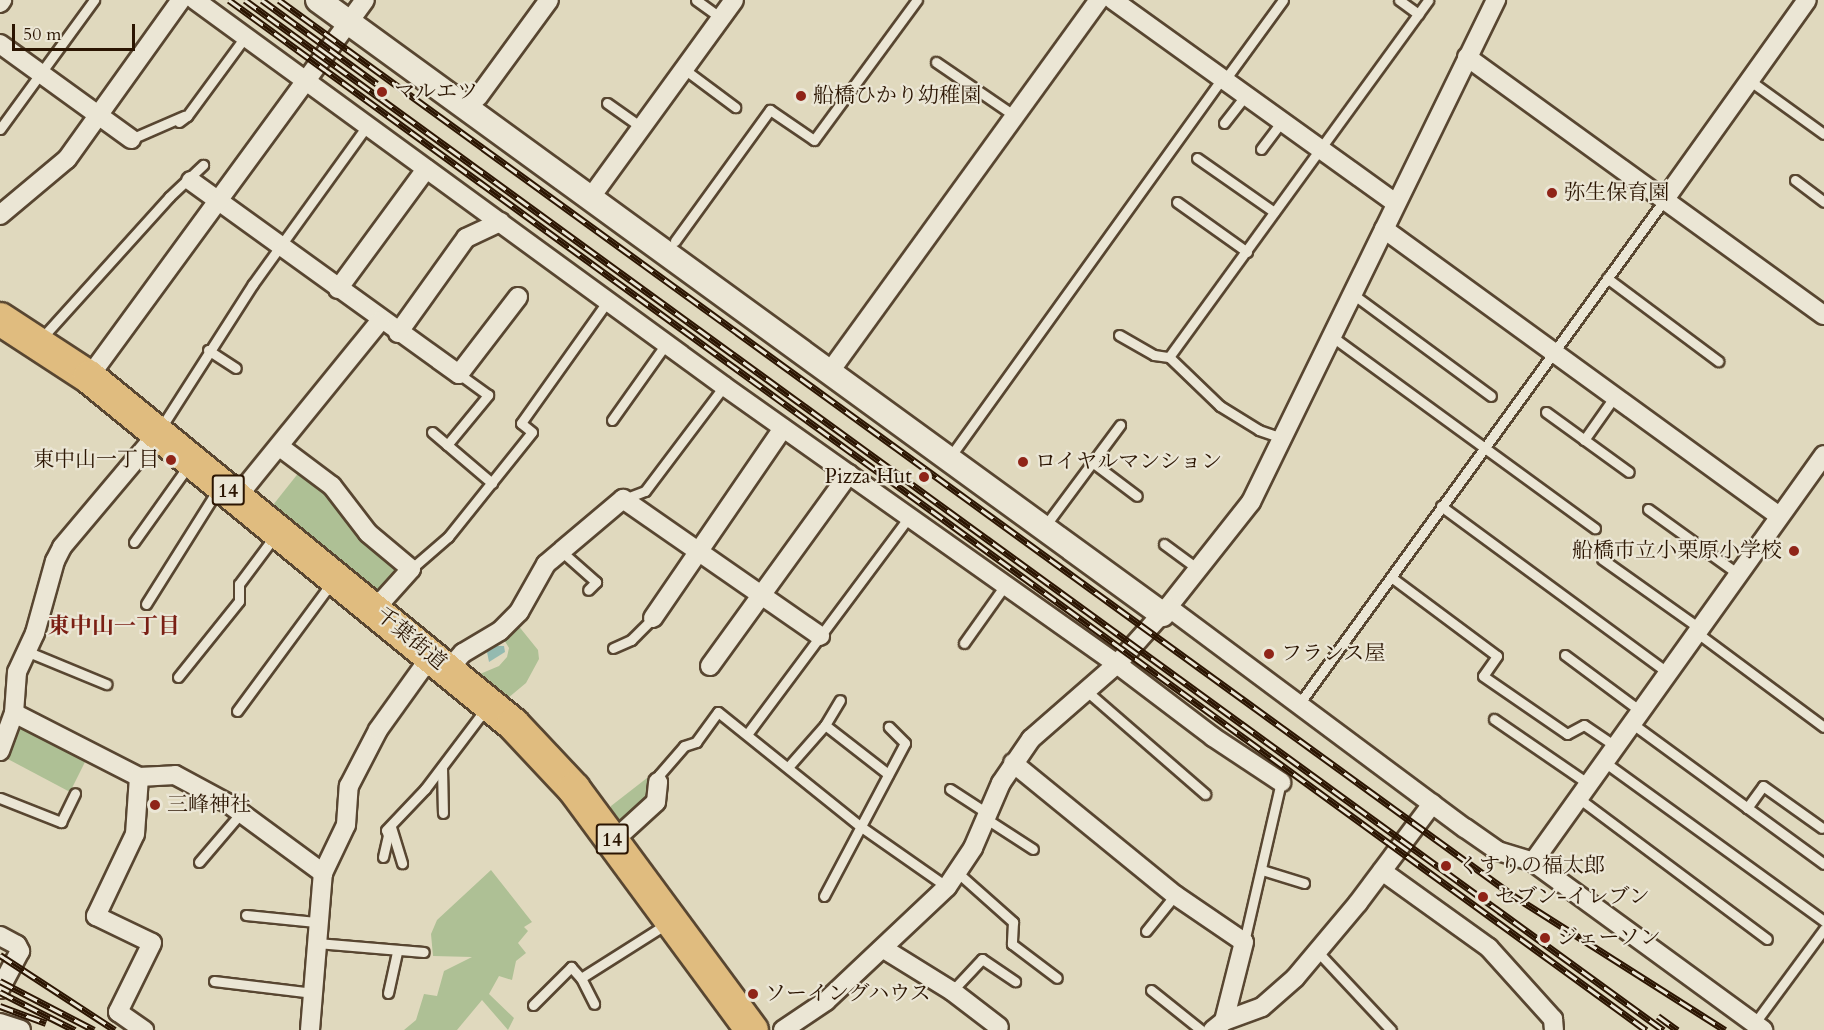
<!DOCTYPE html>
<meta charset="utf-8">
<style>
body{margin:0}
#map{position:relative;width:1824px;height:1030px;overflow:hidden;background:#e0d9be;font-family:Cardo,"Noto Serif JP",serif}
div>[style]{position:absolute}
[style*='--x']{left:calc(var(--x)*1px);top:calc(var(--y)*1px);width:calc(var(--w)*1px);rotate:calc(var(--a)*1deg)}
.green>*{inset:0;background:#aec095}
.water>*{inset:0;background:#94bab0}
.roads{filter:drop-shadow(2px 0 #584631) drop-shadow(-2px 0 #584631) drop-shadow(0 2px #584631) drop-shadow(0 -2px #584631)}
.lane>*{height:9px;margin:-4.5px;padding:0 4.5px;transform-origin:4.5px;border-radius:4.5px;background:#ebe6d5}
.street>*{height:18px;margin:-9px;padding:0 9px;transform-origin:9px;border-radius:9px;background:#ebe6d5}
.secondary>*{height:24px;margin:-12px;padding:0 12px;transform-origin:12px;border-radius:12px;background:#ebe6d5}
.highway>*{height:32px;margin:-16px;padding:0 16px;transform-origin:16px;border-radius:16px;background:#e0bc7f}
.rail>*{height:7px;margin-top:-3.5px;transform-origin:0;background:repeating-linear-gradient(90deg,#ebe6d5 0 14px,#2b1502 0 28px);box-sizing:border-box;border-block:2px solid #2b1502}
.dots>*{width:16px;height:16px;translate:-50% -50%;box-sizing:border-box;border:3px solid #ebe6d5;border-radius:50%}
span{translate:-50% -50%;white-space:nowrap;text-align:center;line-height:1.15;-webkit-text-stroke:4.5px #ebe6d5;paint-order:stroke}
.shield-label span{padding:2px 4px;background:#ebe6d5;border:2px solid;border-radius:4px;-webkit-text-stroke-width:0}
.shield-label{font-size:20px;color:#2b1502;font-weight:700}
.poi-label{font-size:21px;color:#2b1502}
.left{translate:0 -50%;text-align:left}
.right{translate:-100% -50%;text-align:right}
.street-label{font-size:21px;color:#2b1502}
.neighbourhood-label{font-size:22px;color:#7a1f14;font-weight:700}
.scale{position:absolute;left:12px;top:24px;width:123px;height:27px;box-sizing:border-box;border:3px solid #2b1502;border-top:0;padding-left:8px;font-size:18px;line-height:21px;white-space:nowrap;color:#2b1502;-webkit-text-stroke:4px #ebe6d5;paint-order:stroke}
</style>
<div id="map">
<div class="green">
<div style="clip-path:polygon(300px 471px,327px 492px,398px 567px,398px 573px,380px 593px,273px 505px)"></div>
<div style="clip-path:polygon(517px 624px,538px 650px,539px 659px,526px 683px,508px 698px,480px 674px,499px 666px,507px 657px,509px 648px,503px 638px)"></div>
<div style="clip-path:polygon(21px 721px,89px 754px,70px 792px,4px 757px)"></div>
<div style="clip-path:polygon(647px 778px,649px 799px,621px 824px,610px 811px,611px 806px)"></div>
<div style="clip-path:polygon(491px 870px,532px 922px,524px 927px,528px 931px,518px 943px,526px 953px,516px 961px,512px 980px,499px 976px,489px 994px,514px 1018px,508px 1030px,482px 1000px,457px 1030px,404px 1030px,416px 1020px,424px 994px,437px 996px,444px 971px,472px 957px,433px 956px,431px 934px,437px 920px)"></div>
</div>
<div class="water">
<div style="clip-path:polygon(497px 646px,504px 646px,505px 652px,489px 662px,487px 652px)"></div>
</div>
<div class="roads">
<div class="lane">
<div style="--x:696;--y:0;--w:31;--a:36"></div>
<div style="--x:1399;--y:0;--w:24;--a:36"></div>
<div style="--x:936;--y:62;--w:96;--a:34.4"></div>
<div style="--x:684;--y:69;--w:64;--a:36.7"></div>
<div style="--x:1749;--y:80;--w:92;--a:35.8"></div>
<div style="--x:1224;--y:81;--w:100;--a:-53.9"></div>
<div style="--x:607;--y:103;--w:42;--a:35.2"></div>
<div style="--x:179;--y:122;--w:10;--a:-37"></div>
<div style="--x:187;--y:116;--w:98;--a:-53.7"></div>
<div style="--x:1224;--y:123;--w:34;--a:-52"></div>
<div style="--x:0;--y:129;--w:160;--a:-53.9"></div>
<div style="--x:131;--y:139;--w:58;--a:-23.5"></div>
<div style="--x:1261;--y:149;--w:34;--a:-53"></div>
<div style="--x:1197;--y:158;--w:94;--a:35"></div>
<div style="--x:1795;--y:180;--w:36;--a:37"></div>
<div style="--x:1177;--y:202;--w:86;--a:35.5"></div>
<div style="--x:675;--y:241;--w:162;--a:-54.1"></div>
<div style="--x:770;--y:110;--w:53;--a:34.3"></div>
<div style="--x:814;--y:140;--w:174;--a:-53.7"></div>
<div style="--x:1607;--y:278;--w:139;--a:36.8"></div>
<div style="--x:1354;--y:295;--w:170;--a:36.4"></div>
<div style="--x:1119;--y:335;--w:40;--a:29.7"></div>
<div style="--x:1154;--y:355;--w:15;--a:8"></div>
<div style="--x:1334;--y:338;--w:323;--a:36.1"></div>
<div style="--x:40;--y:340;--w:193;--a:-47.9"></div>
<div style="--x:169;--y:197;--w:47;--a:-43.3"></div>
<div style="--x:208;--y:350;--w:33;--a:33"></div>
<div style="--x:1546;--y:412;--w:102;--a:35.9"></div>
<div style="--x:612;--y:420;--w:93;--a:-54.6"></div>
<div style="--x:164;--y:423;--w:165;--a:-57.4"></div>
<div style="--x:253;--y:284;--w:195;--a:-54.2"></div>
<div style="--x:432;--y:432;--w:79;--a:40.4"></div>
<div style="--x:1285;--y:439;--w:28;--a:-161"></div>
<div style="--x:1259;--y:430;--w:46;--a:-148.4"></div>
<div style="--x:1220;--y:406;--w:71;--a:-136.1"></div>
<div style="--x:1169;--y:357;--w:441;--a:-54"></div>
<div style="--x:1584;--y:440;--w:54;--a:-54.8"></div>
<div style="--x:447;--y:445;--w:65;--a:-50.6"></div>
<div style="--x:488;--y:395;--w:36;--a:-144"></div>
<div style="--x:950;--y:457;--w:466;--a:-54.3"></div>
<div style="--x:1092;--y:462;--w:56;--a:37.1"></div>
<div style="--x:624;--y:499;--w:22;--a:-21"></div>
<div style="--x:645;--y:491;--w:131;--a:-53"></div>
<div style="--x:1441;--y:506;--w:280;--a:36.3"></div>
<div style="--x:1648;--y:509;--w:111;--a:35.8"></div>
<div style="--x:1045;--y:526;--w:126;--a:-53.4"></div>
<div style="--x:134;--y:542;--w:95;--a:-54.5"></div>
<div style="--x:1164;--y:544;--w:42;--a:36.3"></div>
<div style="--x:561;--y:551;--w:47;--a:41.5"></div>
<div style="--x:596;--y:582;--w:11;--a:135"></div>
<div style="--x:1602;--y:559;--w:119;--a:35.4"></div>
<div style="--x:411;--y:569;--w:49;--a:-40.9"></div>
<div style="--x:448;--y:537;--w:134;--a:-51.3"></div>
<div style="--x:532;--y:432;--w:14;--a:-141"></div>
<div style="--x:521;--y:423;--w:148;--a:-54.6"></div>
<div style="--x:1391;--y:577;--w:132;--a:36.7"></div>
<div style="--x:1497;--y:656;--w:24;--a:125"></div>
<div style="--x:1483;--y:676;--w:102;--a:34.6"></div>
<div style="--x:1567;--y:734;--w:19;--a:-28"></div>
<div style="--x:1584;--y:725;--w:36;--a:34"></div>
<div style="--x:146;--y:604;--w:136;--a:-57.9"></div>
<div style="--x:1696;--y:632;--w:159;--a:36.6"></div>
<div style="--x:964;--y:643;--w:72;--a:-54.6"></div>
<div style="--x:613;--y:648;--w:20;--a:-24"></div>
<div style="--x:631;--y:640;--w:31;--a:-45"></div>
<div style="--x:26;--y:651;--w:87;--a:22.4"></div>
<div style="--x:1565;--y:655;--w:92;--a:36.6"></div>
<div style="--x:178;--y:677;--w:97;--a:-51.2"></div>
<div style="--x:239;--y:601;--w:17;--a:-90"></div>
<div style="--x:239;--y:584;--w:54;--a:-53.3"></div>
<div style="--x:1089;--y:693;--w:154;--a:41"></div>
<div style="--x:1299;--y:704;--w:624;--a:-54.07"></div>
<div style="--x:237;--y:711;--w:152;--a:-53.6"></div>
<div style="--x:1494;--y:719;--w:113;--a:34.5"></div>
<div style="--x:1630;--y:722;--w:240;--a:36.2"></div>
<div style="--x:825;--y:725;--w:80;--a:37.9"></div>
<div style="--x:748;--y:733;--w:268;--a:-53.3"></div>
<div style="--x:1603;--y:761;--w:273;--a:35.9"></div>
<div style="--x:789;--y:766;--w:55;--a:-48.7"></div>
<div style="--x:825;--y:725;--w:29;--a:-59"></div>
<div style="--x:442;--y:767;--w:46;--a:88.8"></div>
<div style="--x:658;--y:782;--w:7;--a:-82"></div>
<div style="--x:659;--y:775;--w:38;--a:-49"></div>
<div style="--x:684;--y:746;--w:13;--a:-18"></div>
<div style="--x:696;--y:742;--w:37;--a:-54"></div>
<div style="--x:718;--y:712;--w:182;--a:38.8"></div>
<div style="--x:860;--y:826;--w:106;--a:35"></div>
<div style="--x:950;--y:789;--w:44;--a:33"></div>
<div style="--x:1577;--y:797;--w:237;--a:36.8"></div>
<div style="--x:0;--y:798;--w:66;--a:21.5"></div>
<div style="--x:61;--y:822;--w:32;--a:-64"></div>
<div style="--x:1747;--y:808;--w:27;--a:-54"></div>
<div style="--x:1763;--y:786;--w:72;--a:35.4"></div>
<div style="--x:985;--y:818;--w:57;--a:32.9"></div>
<div style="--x:391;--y:827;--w:38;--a:73"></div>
<div style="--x:383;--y:857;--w:23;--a:-77"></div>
<div style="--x:388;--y:835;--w:5;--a:-112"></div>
<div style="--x:386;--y:830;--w:57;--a:-46.4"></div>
<div style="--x:425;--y:789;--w:93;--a:-52.9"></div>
<div style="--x:199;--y:862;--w:63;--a:-49.5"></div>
<div style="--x:1262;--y:870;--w:44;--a:17.2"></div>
<div style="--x:958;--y:873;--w:74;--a:41.7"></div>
<div style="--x:1013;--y:922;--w:22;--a:93"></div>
<div style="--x:1012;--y:944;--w:56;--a:37.1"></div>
<div style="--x:824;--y:896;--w:173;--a:-62.1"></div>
<div style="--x:905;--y:743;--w:23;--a:-135"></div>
<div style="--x:246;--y:915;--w:70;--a:5.7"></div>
<div style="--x:1146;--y:931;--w:46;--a:-51.1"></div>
<div style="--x:1244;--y:942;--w:164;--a:-77"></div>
<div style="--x:317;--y:943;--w:107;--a:4.8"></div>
<div style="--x:1317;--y:951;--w:108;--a:46.9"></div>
<div style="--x:581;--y:978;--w:29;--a:63"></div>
<div style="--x:214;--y:981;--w:100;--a:6.9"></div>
<div style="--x:1151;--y:990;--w:64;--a:38.7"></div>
<div style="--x:952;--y:991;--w:44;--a:-46.8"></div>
<div style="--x:982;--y:959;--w:40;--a:34"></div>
<div style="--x:388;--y:993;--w:42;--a:-77.6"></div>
<div style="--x:533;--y:1005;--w:54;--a:-45"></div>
<div style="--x:571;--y:967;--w:15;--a:48"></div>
<div style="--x:581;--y:978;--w:93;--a:-32.3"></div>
<div style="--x:1754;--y:1024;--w:118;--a:-53.6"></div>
</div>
<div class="street">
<div style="--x:195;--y:0;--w:655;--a:36.12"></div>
<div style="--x:724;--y:386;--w:481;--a:35.3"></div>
<div style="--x:1117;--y:664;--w:76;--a:-48.2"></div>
<div style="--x:1168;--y:607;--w:134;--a:-51.7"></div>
<div style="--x:1251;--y:502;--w:559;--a:-63.99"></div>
<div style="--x:1113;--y:0;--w:347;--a:35.7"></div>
<div style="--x:0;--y:3;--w:4;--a:-56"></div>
<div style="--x:0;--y:44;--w:162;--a:35.9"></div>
<div style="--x:1467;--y:57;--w:440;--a:35.9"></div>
<div style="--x:478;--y:97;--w:120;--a:-53.8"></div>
<div style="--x:191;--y:181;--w:330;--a:35.8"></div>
<div style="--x:459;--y:374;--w:97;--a:-52.5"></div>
<div style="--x:591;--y:197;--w:243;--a:-54"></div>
<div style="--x:1665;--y:199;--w:244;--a:-54.5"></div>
<div style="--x:0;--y:215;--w:87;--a:-39.9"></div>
<div style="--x:67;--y:159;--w:196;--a:-54.4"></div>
<div style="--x:1384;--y:229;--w:488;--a:36"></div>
<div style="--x:338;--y:289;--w:149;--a:-53.7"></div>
<div style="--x:398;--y:333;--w:117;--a:-54.4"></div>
<div style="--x:466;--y:238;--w:38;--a:-25"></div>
<div style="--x:831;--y:370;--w:457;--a:-54.1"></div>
<div style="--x:89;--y:377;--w:467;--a:-53.8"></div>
<div style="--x:280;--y:447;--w:65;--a:36.9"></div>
<div style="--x:332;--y:486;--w:59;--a:52.5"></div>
<div style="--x:368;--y:533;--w:56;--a:39.9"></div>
<div style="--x:411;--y:569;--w:54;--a:132"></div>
<div style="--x:237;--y:497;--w:227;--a:-50.9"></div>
<div style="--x:1168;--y:607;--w:370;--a:36.7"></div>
<div style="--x:1465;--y:828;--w:40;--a:34.9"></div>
<div style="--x:1498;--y:851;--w:37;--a:17"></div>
<div style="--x:1533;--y:862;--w:285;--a:36.1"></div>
<div style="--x:653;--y:618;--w:230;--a:-55.6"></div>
<div style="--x:710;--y:666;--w:237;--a:-54.1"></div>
<div style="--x:448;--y:670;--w:23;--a:-49"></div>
<div style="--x:463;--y:653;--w:43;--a:-30.7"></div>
<div style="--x:500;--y:631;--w:27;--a:-45"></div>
<div style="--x:519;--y:612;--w:55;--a:-60.6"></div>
<div style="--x:546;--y:564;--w:101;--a:-40.2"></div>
<div style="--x:623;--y:499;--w:240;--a:34.8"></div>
<div style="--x:14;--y:713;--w:140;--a:27.1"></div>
<div style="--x:139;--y:777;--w:36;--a:-3"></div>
<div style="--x:175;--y:775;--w:61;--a:28.2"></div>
<div style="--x:229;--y:804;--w:117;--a:36.3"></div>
<div style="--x:0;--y:751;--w:40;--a:-69.8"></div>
<div style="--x:14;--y:713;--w:41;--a:-85.8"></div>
<div style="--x:17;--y:672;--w:43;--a:-65.2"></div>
<div style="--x:35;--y:633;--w:75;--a:-74.5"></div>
<div style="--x:55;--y:561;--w:16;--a:-63"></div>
<div style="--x:62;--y:547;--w:149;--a:-49.9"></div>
<div style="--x:1013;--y:763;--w:209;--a:39.2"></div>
<div style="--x:1175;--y:895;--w:83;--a:34.3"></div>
<div style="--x:1244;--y:942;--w:81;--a:104.2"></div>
<div style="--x:139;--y:777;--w:57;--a:94"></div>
<div style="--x:135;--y:834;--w:91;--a:115.4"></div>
<div style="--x:96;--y:916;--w:62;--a:25.7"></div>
<div style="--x:152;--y:943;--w:77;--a:116.2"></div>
<div style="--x:118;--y:1012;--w:32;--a:35"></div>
<div style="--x:622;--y:833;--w:46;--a:-42.4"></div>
<div style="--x:656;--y:802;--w:20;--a:-84"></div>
<div style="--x:1533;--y:862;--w:500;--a:-54.44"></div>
<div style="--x:1382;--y:871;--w:132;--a:35.7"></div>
<div style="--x:1489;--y:948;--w:96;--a:48"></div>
<div style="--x:1553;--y:1019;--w:11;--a:85"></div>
<div style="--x:0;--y:936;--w:19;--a:28"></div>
<div style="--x:17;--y:945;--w:7;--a:63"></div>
<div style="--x:20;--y:951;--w:43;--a:117.8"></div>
<div style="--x:884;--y:949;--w:80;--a:31.7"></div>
<div style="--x:952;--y:991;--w:59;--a:37.5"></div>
<div style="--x:0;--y:1023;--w:22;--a:18"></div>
<div style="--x:310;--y:1030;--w:158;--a:-85.3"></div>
<div style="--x:323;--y:873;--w:53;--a:-64.4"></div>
<div style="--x:346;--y:825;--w:39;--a:-86"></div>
<div style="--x:349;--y:786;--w:63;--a:-62.6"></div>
<div style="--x:378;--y:730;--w:91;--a:-54.4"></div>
<div style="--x:783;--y:1030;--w:52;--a:-34"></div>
<div style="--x:826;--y:1001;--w:166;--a:-43.3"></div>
<div style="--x:947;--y:887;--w:47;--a:-56.3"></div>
<div style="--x:973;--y:848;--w:71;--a:-66.7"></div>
<div style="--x:1001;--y:783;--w:53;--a:-55.7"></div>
<div style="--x:1031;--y:739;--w:114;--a:-41.1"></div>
<div style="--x:1117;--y:664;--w:121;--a:37.2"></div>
<div style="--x:1213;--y:737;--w:82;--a:33.5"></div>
<div style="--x:1213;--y:1030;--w:14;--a:-39"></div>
<div style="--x:1224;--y:1021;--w:40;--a:-20.2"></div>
<div style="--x:1262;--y:1007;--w:44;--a:-41.3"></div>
<div style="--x:1295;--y:978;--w:98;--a:-50"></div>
<div style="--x:1358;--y:903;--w:124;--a:-53.2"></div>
</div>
<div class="secondary">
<div style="--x:318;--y:0;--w:1044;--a:36.04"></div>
</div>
<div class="highway">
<div style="--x:0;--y:319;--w:106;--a:33.1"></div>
<div style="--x:89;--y:377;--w:548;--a:39.3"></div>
<div style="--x:513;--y:724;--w:89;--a:46.8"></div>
<div style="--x:574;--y:789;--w:300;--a:53.6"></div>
</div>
</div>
<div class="rail">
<div style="--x:229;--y:0;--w:1752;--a:36.01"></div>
<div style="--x:245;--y:0;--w:1753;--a:35.99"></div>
<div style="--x:262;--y:0;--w:142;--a:36.1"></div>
<div style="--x:279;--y:0;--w:1526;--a:35.96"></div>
<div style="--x:1514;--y:896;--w:250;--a:32.4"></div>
<div style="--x:0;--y:955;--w:137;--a:33.1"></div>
<div style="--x:0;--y:981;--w:106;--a:27.5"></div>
<div style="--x:0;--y:992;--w:84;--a:26.9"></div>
<div style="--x:0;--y:1006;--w:49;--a:20.3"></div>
<div style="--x:1658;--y:1016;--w:24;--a:36"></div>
</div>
<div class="dots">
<div style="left:382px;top:92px;background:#8f2418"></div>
<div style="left:801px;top:96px;background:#8f2418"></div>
<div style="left:1552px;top:193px;background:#8f2418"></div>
<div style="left:171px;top:460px;background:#8f2418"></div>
<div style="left:1023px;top:462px;background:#8f2418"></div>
<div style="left:924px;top:477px;background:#8f2418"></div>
<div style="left:1794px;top:551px;background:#8f2418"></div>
<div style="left:1269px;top:654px;background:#8f2418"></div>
<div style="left:155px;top:805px;background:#8f2418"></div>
<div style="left:1446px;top:866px;background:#8f2418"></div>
<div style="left:1483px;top:897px;background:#8f2418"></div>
<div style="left:1545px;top:938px;background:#8f2418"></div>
<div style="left:753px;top:994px;background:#8f2418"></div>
</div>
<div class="shield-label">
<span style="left:228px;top:490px">14</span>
<span style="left:612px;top:839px">14</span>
</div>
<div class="poi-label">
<span class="left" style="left:394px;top:92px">マルエツ</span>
<span class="left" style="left:813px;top:96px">船橋ひかり幼稚園</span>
<span class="left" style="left:1564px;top:193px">弥生保育園</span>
<span class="right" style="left:159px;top:460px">東中山一丁目</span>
<span class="left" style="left:1035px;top:462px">ロイヤルマンション</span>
<span class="right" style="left:912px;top:477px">Pizza Hut</span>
<span class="right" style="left:1782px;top:551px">船橋市立小栗原小学校</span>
<span class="left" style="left:1281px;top:654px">フランス屋</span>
<span class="left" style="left:167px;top:805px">三峰神社</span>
<span class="left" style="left:1458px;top:866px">くすりの福太郎</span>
<span class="left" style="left:1495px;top:897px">セブン-イレブン</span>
<span class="left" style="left:1557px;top:938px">ジェーソン</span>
<span class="left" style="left:765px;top:994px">ソーイングハウス</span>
</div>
<div class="street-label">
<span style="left:411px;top:639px;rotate:40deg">千葉街道</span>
</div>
<div class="neighbourhood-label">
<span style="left:114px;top:627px">東中山一丁目</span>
</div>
<div class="scale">50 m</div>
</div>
